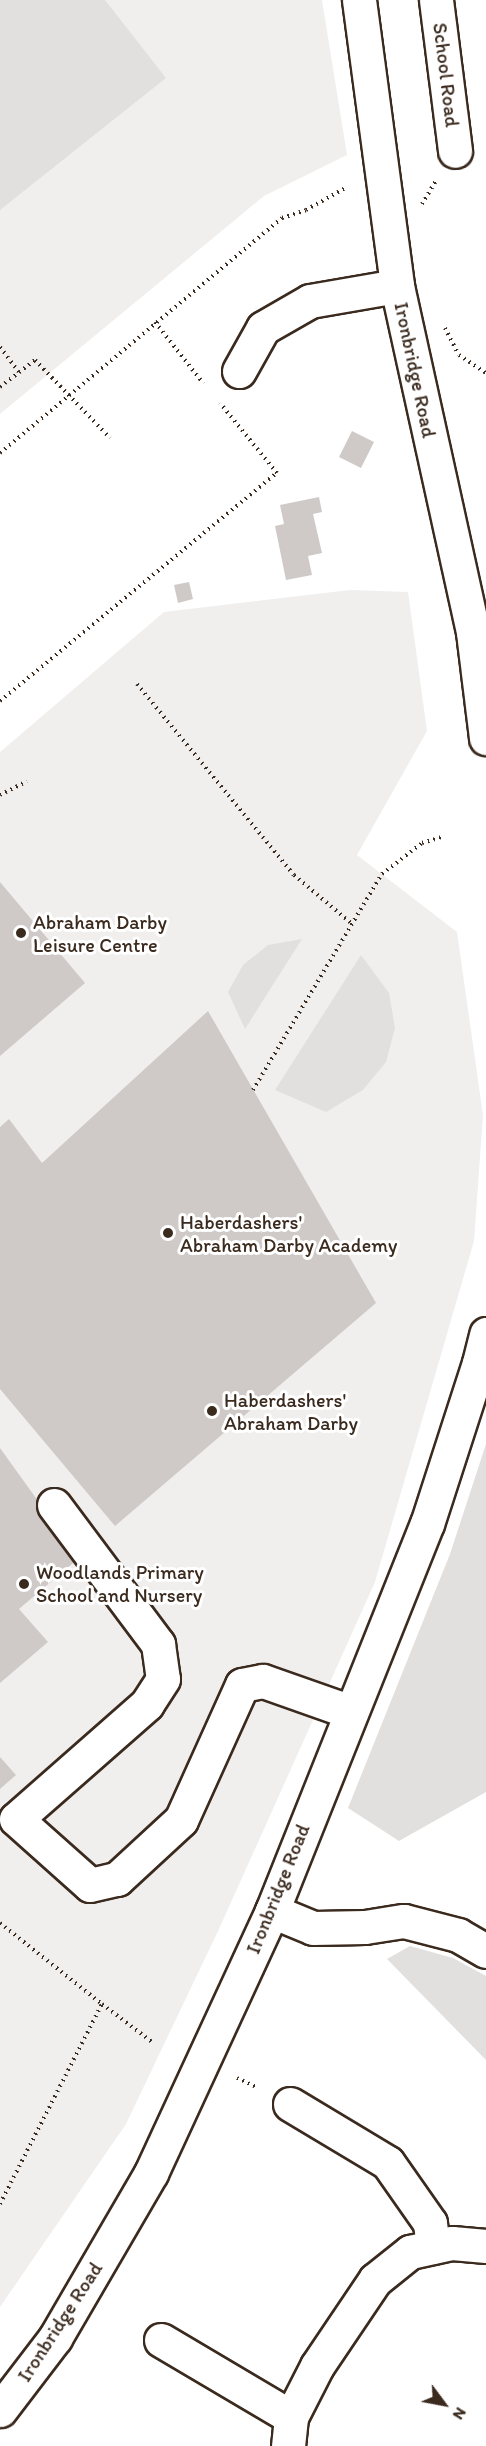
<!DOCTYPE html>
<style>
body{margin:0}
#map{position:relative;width:486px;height:2446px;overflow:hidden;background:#fff;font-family:Itim,sans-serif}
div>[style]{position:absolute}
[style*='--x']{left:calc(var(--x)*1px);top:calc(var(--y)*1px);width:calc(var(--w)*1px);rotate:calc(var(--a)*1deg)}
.built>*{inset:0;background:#f1efee}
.green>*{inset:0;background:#e2e0de}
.building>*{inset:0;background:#cfcac7}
.path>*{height:4px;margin-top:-2px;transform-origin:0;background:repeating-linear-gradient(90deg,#3b2a1e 0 1.5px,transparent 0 6px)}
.roads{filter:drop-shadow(2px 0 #3b2a1e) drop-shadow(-2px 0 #3b2a1e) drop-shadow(0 2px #3b2a1e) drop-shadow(0 -2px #3b2a1e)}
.minor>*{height:33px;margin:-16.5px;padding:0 16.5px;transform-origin:16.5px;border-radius:16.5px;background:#fff}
.major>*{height:33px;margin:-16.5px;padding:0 16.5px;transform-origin:16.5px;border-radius:16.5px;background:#fff}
.dots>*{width:16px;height:16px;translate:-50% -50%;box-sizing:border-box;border:3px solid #fff;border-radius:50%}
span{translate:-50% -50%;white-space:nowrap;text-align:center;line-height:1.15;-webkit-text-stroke:6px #fff;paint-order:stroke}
.street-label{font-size:20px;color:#3b2a1e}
.poi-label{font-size:20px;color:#3b2a1e}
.left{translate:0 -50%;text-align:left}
.north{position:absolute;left:414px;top:2374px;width:60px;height:60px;-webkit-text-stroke:4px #fff;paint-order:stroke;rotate:122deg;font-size:16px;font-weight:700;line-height:24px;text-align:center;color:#3b2a1e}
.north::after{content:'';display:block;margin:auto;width:21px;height:27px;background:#3b2a1e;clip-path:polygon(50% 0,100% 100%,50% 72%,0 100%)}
</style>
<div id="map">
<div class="built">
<div style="clip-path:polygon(0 0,322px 0,347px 155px,264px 196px,0 414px)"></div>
<div style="clip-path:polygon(350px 590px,408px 592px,427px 731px,357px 855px,457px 932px,483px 1115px,474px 1241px,375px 1582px,219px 1929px,126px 2124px,0 2307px,0 752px,164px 612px)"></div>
</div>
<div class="green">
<div style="clip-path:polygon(0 0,105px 0,166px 78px,0 210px)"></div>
<div style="clip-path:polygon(302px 939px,245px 1029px,228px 992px,243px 965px,268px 945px)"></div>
<div style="clip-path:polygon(361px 955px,389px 993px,395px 1028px,386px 1062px,363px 1090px,326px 1112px,275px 1090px)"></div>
<div style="clip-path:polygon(486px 1444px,486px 1792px,399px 1841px,348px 1808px,450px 1554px)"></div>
<div style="clip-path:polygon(410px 1946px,453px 1958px,486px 1976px,486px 2060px,387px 1959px)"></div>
</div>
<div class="building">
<div style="clip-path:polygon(352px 431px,374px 442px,361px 468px,339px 457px)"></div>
<div style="clip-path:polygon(319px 497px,322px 512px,313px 514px,322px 553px,308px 556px,312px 575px,286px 580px,275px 526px,284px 524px,280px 505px)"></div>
<div style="clip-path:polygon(189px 582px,193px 599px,178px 603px,174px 585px)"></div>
<div style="clip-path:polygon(0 882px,85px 983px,0 1056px)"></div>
<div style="clip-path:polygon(208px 1011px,376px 1303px,115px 1526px,0 1389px,0 1127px,9px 1119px,42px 1163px)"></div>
<div style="clip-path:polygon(0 1448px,79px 1558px,19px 1609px,48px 1642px,0 1683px)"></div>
<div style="clip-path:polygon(0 1757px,16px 1775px,0 1789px)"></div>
</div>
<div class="path">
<div style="--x:422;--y:204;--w:29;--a:-59"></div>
<div style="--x:155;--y:322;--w:78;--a:51.8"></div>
<div style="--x:445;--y:328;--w:30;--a:63"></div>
<div style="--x:459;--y:355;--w:32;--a:34"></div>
<div style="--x:0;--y:347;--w:31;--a:53"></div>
<div style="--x:0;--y:387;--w:44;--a:-37.6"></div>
<div style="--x:35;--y:360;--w:108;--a:46.1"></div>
<div style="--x:0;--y:453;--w:367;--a:-39.8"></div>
<div style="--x:282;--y:218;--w:25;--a:-18"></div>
<div style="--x:306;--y:210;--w:47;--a:-29.3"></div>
<div style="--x:137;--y:684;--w:247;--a:50.6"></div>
<div style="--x:294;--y:875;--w:76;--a:40.2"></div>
<div style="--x:0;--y:701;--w:359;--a:-39.5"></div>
<div style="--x:277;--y:473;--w:90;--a:-129.2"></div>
<div style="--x:0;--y:795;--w:30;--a:-27"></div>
<div style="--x:253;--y:1090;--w:252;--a:-59.2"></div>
<div style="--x:382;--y:874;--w:51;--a:-37.8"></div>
<div style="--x:422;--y:843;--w:21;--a:-17"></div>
<div style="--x:0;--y:1923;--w:130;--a:38.5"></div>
<div style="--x:237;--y:2078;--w:23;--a:25"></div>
<div style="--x:0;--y:2204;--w:225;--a:-63"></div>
<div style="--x:102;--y:2004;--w:63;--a:37.2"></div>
</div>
<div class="roads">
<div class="minor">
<div style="--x:436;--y:0;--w:152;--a:82.8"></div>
<div style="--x:239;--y:371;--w:49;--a:-60.8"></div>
<div style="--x:263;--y:328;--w:54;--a:-29.9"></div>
<div style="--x:310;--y:301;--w:88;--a:-9.8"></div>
<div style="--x:54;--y:1505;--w:174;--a:53.2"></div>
<div style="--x:158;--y:1644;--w:35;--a:82"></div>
<div style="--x:163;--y:1679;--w:30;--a:123"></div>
<div style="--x:147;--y:1704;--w:174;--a:138.7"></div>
<div style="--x:16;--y:1819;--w:99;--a:41.7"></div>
<div style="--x:90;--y:1885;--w:28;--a:-13"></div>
<div style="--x:117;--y:1879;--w:87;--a:-42.7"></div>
<div style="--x:181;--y:1820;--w:148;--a:-65.7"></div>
<div style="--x:242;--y:1685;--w:21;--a:-11"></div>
<div style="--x:263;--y:1681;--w:93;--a:19.4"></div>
<div style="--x:272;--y:1911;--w:44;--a:22.5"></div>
<div style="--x:313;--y:1928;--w:52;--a:-1.1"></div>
<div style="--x:365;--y:1927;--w:39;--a:-9"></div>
<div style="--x:404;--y:1921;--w:56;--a:14.5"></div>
<div style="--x:458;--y:1935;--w:32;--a:30"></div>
<div style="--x:290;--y:2104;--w:114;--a:31"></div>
<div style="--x:388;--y:2163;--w:73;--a:55"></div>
<div style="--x:430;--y:2223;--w:24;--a:83"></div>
<div style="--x:161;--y:2340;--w:151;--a:30.6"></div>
<div style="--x:288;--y:2446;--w:29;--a:-84"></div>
<div style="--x:291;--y:2417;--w:57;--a:-63"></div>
<div style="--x:317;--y:2366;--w:104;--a:-56"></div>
<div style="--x:375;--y:2280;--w:45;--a:-38.7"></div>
<div style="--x:410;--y:2252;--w:43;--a:-12.1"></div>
<div style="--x:452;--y:2243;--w:34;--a:5"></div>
</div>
<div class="major">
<div style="--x:359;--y:0;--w:289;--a:82.4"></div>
<div style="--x:397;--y:286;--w:354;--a:77.6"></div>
<div style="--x:473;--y:632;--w:107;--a:83"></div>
<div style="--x:0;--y:2410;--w:91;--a:-52.6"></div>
<div style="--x:55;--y:2338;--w:191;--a:-59.8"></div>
<div style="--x:151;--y:2173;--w:289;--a:-65.2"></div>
<div style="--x:272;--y:1911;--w:417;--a:-68.2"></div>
<div style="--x:427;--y:1524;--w:169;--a:-72.1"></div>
<div style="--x:479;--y:1363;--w:30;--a:-76"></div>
</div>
</div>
<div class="dots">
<div style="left:21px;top:933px;background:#3b2a1e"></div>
<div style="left:168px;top:1233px;background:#3b2a1e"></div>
<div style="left:212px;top:1411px;background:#3b2a1e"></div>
<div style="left:24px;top:1584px;background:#3b2a1e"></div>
</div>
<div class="street-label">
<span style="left:446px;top:75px;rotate:83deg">School Road</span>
<span style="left:415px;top:370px;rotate:78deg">Ironbridge Road</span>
<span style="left:278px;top:1889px;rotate:-68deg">Ironbridge Road</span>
<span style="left:60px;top:2322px;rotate:-57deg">Ironbridge Road</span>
</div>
<div class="poi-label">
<span class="left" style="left:33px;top:934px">Abraham Darby<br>Leisure Centre</span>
<span class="left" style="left:180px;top:1234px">Haberdashers'<br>Abraham Darby Academy</span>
<span class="left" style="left:224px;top:1412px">Haberdashers'<br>Abraham Darby</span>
<span class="left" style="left:36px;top:1584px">Woodlands Primary<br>School and Nursery</span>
</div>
<div class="north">N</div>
</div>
